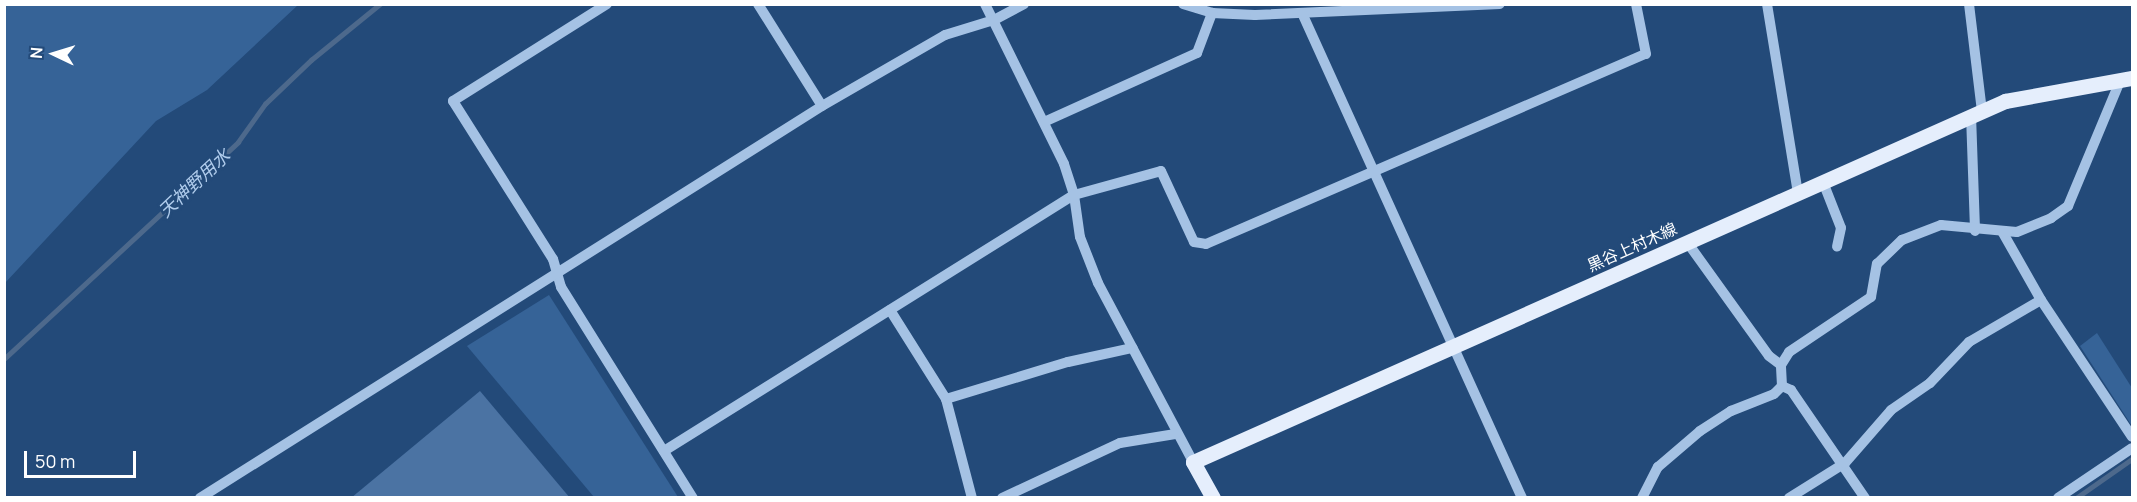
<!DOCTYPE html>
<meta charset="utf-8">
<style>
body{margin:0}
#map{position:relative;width:2137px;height:502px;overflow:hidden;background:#234a79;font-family:Manrope,"Noto Sans JP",sans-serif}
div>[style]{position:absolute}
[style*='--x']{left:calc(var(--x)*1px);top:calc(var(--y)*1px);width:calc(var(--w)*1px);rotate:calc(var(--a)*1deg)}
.green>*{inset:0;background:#366397}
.stream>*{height:4.5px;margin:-2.25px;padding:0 2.25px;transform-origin:2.25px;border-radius:2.25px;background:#4d698c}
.building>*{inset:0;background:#4b73a3}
.minor>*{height:10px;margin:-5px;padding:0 5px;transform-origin:5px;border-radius:5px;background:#a5c2e4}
.major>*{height:15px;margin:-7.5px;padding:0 7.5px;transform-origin:7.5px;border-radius:7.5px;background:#e5eefc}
span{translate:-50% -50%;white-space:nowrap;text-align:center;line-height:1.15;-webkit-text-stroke:5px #234a79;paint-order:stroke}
.street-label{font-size:16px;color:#fff}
.water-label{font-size:18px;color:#b0ccec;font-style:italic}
.frame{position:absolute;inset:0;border:6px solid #fff;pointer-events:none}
.north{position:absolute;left:24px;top:24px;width:60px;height:60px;-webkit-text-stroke:4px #234a79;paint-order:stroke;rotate:274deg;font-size:16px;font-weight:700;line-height:24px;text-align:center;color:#fff}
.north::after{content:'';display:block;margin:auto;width:21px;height:27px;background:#fff;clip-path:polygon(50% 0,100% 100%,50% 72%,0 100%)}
.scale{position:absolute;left:24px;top:451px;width:112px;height:27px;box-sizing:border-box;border:3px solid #fff;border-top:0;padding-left:8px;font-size:18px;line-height:21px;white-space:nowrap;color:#fff;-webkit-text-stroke:4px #234a79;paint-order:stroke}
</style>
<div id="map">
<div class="green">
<div style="clip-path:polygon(5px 4px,298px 4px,298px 5px,207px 90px,156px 121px,5px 283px)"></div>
<div style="clip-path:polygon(549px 295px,678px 497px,594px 497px,467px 346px)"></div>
<div style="clip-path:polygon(2097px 333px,2132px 388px,2132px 426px,2080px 346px)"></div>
</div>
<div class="stream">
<div style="--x:4;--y:359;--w:319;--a:-42.8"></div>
<div style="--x:238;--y:142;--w:47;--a:-54.6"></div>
<div style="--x:265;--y:104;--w:64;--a:-43.7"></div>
<div style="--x:311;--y:60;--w:89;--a:-39.1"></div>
<div style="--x:2076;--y:498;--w:68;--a:-34.9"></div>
</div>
<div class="building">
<div style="clip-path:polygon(480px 391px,570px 498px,351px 498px)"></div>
</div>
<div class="minor">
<div style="--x:607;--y:4;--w:182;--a:147.8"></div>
<div style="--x:453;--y:101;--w:187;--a:57.7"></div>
<div style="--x:553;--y:259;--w:29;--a:74"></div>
<div style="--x:561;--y:287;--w:249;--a:58"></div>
<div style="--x:758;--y:4;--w:120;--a:57.9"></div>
<div style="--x:985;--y:4;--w:178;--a:63.7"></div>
<div style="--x:1064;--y:164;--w:33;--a:72"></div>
<div style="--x:1074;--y:195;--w:42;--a:81.9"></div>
<div style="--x:1080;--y:237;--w:49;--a:68.6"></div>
<div style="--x:1098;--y:283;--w:203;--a:62"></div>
<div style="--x:1183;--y:4;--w:30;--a:17"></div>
<div style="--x:1212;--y:13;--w:43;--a:2.7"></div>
<div style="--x:1255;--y:15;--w:245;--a:-2.6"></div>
<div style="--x:1767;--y:4;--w:192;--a:80.7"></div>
<div style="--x:1969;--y:4;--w:108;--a:83.1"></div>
<div style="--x:1302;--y:13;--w:533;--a:65.6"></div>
<div style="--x:1971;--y:115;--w:116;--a:88"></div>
<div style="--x:1044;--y:122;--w:168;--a:-24.3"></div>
<div style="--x:1197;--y:53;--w:43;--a:-69.4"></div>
<div style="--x:1823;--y:182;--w:49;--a:68.6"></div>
<div style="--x:1841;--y:228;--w:19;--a:102"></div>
<div style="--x:2003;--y:233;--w:77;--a:60.4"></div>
<div style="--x:1687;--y:242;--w:140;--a:54.3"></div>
<div style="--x:1769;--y:356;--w:15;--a:37"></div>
<div style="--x:890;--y:310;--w:105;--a:57.8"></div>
<div style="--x:946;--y:399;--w:102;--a:75.3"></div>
<div style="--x:1782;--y:386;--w:10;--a:24"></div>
<div style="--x:1791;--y:390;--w:131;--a:55.6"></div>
<div style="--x:946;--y:399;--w:127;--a:-16.9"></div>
<div style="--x:1068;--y:362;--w:66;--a:-12.3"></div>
<div style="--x:664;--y:451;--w:483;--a:-32"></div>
<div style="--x:1074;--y:195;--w:90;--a:-15.4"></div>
<div style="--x:1161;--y:171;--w:78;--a:65.1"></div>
<div style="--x:1194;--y:242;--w:12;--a:9"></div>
<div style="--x:1206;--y:244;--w:479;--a:-23.4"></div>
<div style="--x:1646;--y:54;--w:51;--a:-101.3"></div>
<div style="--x:200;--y:498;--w:735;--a:-32.22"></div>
<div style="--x:822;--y:106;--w:142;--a:-30"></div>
<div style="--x:945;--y:35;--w:51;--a:-17"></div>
<div style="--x:994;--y:20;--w:34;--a:-28"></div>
<div style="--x:1002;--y:498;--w:130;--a:-25"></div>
<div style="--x:1120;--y:443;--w:56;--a:-9.3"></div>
<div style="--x:1642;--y:498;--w:35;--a:-63"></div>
<div style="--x:1658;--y:467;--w:55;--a:-40.6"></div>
<div style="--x:1700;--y:431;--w:37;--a:-33"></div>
<div style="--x:1731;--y:411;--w:46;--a:-21.6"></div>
<div style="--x:1774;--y:394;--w:11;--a:-45"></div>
<div style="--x:1782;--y:386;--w:21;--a:-93"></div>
<div style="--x:1781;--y:365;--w:15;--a:-58"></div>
<div style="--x:1789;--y:352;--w:99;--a:-33.9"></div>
<div style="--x:1871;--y:297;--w:34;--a:-80"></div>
<div style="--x:1877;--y:264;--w:35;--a:-44"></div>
<div style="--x:1902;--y:240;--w:42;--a:-21"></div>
<div style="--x:1941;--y:225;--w:76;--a:5.3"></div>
<div style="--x:2017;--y:232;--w:37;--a:-22"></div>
<div style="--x:2051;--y:218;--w:21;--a:-35"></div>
<div style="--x:2068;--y:206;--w:135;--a:-67.4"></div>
<div style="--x:1789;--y:498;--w:66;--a:-32"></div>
<div style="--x:1845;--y:463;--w:70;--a:-49"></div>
<div style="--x:1891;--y:410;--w:47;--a:-34.7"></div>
<div style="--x:1930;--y:383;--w:57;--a:-46.4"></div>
<div style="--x:1969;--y:342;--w:83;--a:-30.3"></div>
<div style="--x:2041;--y:300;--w:164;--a:56.4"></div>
<div style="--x:2058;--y:498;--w:89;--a:-34"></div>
</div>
<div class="major">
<div style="--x:1213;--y:498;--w:41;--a:-119.1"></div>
<div style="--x:1193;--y:462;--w:889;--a:-23.97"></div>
<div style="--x:2005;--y:101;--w:129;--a:-10.3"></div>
</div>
<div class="street-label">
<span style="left:1632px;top:247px;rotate:-24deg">黒谷上村木線</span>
</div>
<div class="water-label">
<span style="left:194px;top:183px;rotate:-43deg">天神野用水</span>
</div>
<div class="frame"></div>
<div class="north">N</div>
<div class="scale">50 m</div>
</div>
